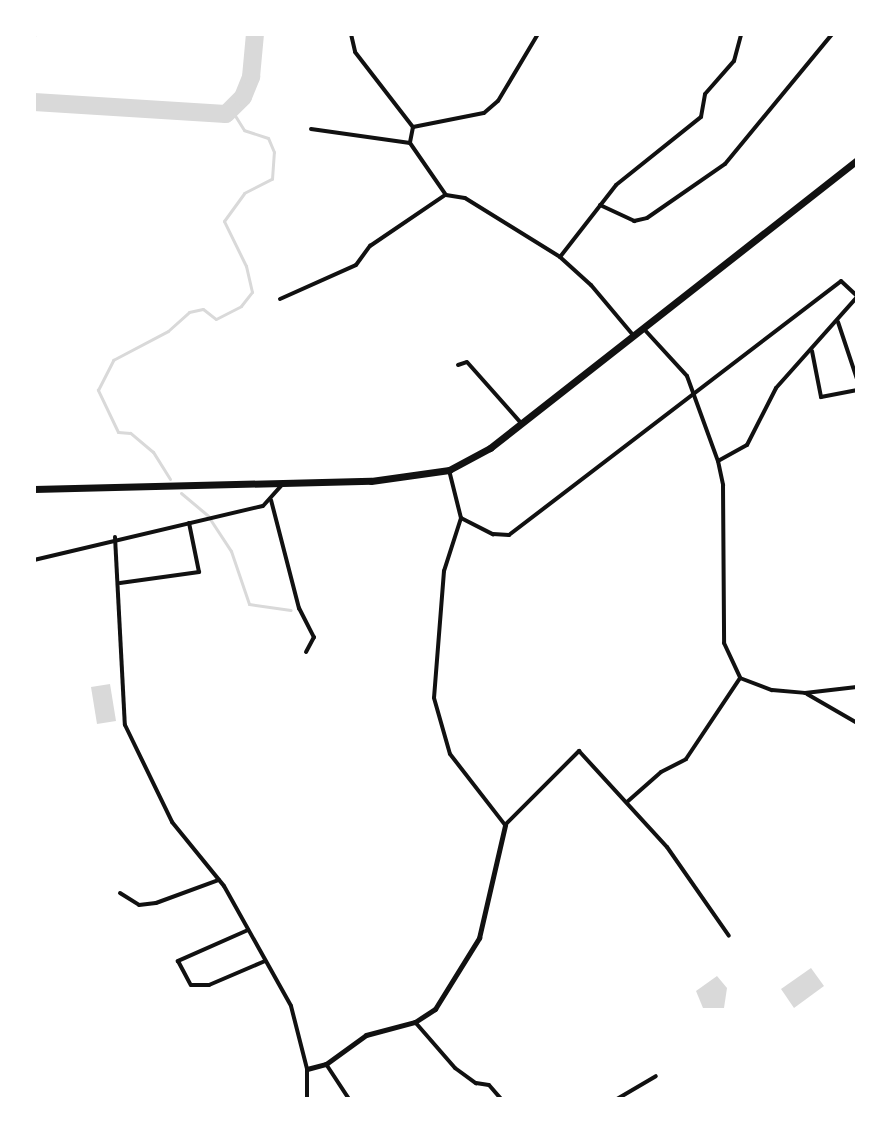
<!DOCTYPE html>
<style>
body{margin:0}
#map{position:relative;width:891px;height:1133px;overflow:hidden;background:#fff;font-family:"Varela Round",sans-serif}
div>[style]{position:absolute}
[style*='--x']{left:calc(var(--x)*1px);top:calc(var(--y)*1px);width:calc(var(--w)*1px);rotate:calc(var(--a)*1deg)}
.water>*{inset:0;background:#d9d9d9}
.stream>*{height:3px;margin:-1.5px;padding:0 1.5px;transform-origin:1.5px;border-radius:1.5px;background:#d9d9d9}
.river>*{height:18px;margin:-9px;padding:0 9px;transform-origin:9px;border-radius:9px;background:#d9d9d9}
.minor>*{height:4px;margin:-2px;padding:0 2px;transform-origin:2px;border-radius:2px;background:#111}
.tertiary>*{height:5px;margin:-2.5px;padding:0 2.5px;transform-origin:2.5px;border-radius:2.5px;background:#111}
.primary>*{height:7px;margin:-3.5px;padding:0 3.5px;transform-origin:3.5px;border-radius:3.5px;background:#111}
span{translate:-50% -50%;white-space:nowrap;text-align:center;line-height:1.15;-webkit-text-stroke:8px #fff;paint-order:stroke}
.frame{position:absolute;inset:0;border:36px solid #fff;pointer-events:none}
</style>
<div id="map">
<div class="water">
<div style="clip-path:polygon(110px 684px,116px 721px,97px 724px,91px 687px)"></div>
<div style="clip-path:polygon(811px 968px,824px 986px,794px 1008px,781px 989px)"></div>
<div style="clip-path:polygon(717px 976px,727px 988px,724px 1008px,703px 1008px,696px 991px)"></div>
</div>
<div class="stream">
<div style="--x:34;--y:35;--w:2;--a:-27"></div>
<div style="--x:170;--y:479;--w:32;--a:-122"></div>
<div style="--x:153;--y:452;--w:30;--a:-140"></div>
<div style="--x:130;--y:433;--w:12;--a:-175"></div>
<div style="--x:118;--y:432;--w:47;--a:-115.5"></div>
<div style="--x:98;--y:390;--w:34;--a:-63"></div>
<div style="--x:113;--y:360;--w:62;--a:-27.8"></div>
<div style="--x:168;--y:331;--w:28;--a:-42"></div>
<div style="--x:189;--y:312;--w:14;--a:-12"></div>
<div style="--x:203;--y:309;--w:16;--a:38"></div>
<div style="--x:216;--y:319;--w:28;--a:-27"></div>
<div style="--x:241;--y:306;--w:18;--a:-52"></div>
<div style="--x:252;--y:292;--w:27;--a:-103"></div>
<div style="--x:246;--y:266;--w:50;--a:-116.1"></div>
<div style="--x:224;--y:221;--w:34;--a:-54"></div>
<div style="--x:244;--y:193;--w:31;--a:-27"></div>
<div style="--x:272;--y:179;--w:27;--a:-86"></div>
<div style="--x:274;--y:152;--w:15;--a:-113"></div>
<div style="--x:268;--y:138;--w:25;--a:-162"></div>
<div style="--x:244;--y:130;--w:25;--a:-122"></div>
<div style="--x:181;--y:493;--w:35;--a:40"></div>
<div style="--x:208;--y:516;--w:42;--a:56.7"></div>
<div style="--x:231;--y:551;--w:56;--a:71.2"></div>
<div style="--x:249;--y:604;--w:42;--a:8.1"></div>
</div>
<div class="river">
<div style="--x:34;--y:102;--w:192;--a:3.6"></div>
<div style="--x:226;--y:114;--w:24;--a:-45"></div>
<div style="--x:243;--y:97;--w:22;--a:-68"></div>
<div style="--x:251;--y:77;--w:43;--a:-84.7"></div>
</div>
<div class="minor">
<div style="--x:351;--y:34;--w:18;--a:77"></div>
<div style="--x:355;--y:52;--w:95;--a:52.3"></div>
<div style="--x:413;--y:127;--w:16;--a:101"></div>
<div style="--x:410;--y:143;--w:63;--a:55.3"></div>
<div style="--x:446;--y:195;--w:19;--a:9"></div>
<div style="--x:465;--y:198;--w:112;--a:31.8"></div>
<div style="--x:560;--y:257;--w:42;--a:42.1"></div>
<div style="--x:591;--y:285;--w:65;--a:50"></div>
<div style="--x:413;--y:127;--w:72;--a:-11.2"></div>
<div style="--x:484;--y:113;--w:18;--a:-41"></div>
<div style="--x:498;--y:101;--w:78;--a:-59.2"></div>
<div style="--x:311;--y:129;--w:100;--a:8"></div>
<div style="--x:600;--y:205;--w:38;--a:25"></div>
<div style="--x:634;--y:221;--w:13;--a:-13"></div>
<div style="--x:647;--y:218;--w:95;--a:-34.7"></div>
<div style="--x:725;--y:164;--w:168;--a:-50.5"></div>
<div style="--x:560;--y:257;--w:91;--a:-52.1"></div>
<div style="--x:616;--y:185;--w:109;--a:-38.7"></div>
<div style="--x:701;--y:117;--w:23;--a:-80"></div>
<div style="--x:705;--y:94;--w:44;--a:-48.7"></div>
<div style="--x:734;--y:61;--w:28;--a:-75"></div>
<div style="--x:280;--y:299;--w:83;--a:-24.1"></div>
<div style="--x:356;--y:265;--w:24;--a:-54"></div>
<div style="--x:370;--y:246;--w:91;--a:-34.2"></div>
<div style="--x:838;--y:322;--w:60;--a:71.6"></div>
<div style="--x:643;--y:328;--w:65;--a:47.5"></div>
<div style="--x:687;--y:376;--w:90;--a:70"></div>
<div style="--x:718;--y:461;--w:25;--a:78"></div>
<div style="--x:723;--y:485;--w:158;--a:89.6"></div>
<div style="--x:724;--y:643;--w:38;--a:65"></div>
<div style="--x:812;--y:351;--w:47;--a:78.9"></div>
<div style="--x:821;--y:397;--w:37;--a:-11"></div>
<div style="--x:458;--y:365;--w:9;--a:-18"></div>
<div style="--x:467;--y:362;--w:81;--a:48.5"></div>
<div style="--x:718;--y:461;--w:33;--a:-29"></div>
<div style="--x:747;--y:445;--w:64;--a:-63"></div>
<div style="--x:776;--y:388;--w:122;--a:-48.3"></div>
<div style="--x:449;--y:470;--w:49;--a:76"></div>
<div style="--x:461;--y:518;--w:56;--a:107.8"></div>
<div style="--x:444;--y:571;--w:127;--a:94.5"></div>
<div style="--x:434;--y:698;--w:58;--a:74.1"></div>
<div style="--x:450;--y:754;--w:90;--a:52.2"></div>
<div style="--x:505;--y:825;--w:105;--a:-45"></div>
<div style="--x:579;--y:751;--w:130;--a:47.5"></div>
<div style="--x:667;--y:847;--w:108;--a:55.1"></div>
<div style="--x:271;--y:500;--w:112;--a:75.5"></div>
<div style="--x:299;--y:608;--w:33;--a:63"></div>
<div style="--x:314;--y:637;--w:17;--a:118"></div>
<div style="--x:461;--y:518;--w:36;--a:27"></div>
<div style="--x:493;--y:534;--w:16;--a:4"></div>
<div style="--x:509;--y:535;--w:418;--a:-37.4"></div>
<div style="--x:841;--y:281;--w:22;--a:43"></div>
<div style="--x:115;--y:537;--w:188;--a:87"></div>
<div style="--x:125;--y:725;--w:108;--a:64.1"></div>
<div style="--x:172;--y:822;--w:82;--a:50.9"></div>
<div style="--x:224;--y:886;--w:137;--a:60.8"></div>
<div style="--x:291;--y:1006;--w:65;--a:75.7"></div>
<div style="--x:307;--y:1069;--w:30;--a:90"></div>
<div style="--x:34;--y:560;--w:235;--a:-13.3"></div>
<div style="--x:263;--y:506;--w:30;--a:-48"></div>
<div style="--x:120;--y:583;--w:80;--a:-7.9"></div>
<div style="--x:199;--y:572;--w:50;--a:-101.5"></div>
<div style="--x:807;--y:694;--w:58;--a:30.1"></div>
<div style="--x:627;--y:802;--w:45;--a:-41.4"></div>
<div style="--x:661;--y:772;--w:28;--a:-27"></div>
<div style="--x:686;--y:759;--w:97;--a:-56.3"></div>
<div style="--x:740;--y:678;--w:34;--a:21"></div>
<div style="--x:772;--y:690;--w:33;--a:5"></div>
<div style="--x:805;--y:693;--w:52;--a:-6.6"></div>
<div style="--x:120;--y:893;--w:22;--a:32"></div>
<div style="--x:139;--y:905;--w:17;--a:-7"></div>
<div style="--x:156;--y:903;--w:67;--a:-20.1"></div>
<div style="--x:248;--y:930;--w:77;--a:156.1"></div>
<div style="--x:178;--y:961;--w:27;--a:62"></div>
<div style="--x:191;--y:985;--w:18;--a:0"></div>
<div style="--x:209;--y:985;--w:61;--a:-23.2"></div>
<div style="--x:415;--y:1022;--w:61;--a:49"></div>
<div style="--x:455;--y:1068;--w:26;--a:36"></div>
<div style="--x:476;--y:1083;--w:13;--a:9"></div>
<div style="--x:489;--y:1085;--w:18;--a:49"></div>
<div style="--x:326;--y:1064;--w:42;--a:56.7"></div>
<div style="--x:617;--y:1099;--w:45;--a:-30.5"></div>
</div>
<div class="tertiary">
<div style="--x:307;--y:1069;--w:20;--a:-15"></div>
<div style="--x:326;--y:1064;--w:49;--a:-35.9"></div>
<div style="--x:366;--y:1035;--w:51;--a:-14.9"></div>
<div style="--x:415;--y:1022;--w:24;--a:-33"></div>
<div style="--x:435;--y:1009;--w:84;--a:-58.2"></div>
<div style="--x:479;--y:938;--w:116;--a:-77"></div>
</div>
<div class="primary">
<div style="--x:34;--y:489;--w:337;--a:-1.4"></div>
<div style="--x:371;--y:481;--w:79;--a:-8"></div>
<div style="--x:449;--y:470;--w:47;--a:-28.2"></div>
<div style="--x:490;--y:448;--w:467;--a:-38.1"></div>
</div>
<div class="frame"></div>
</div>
